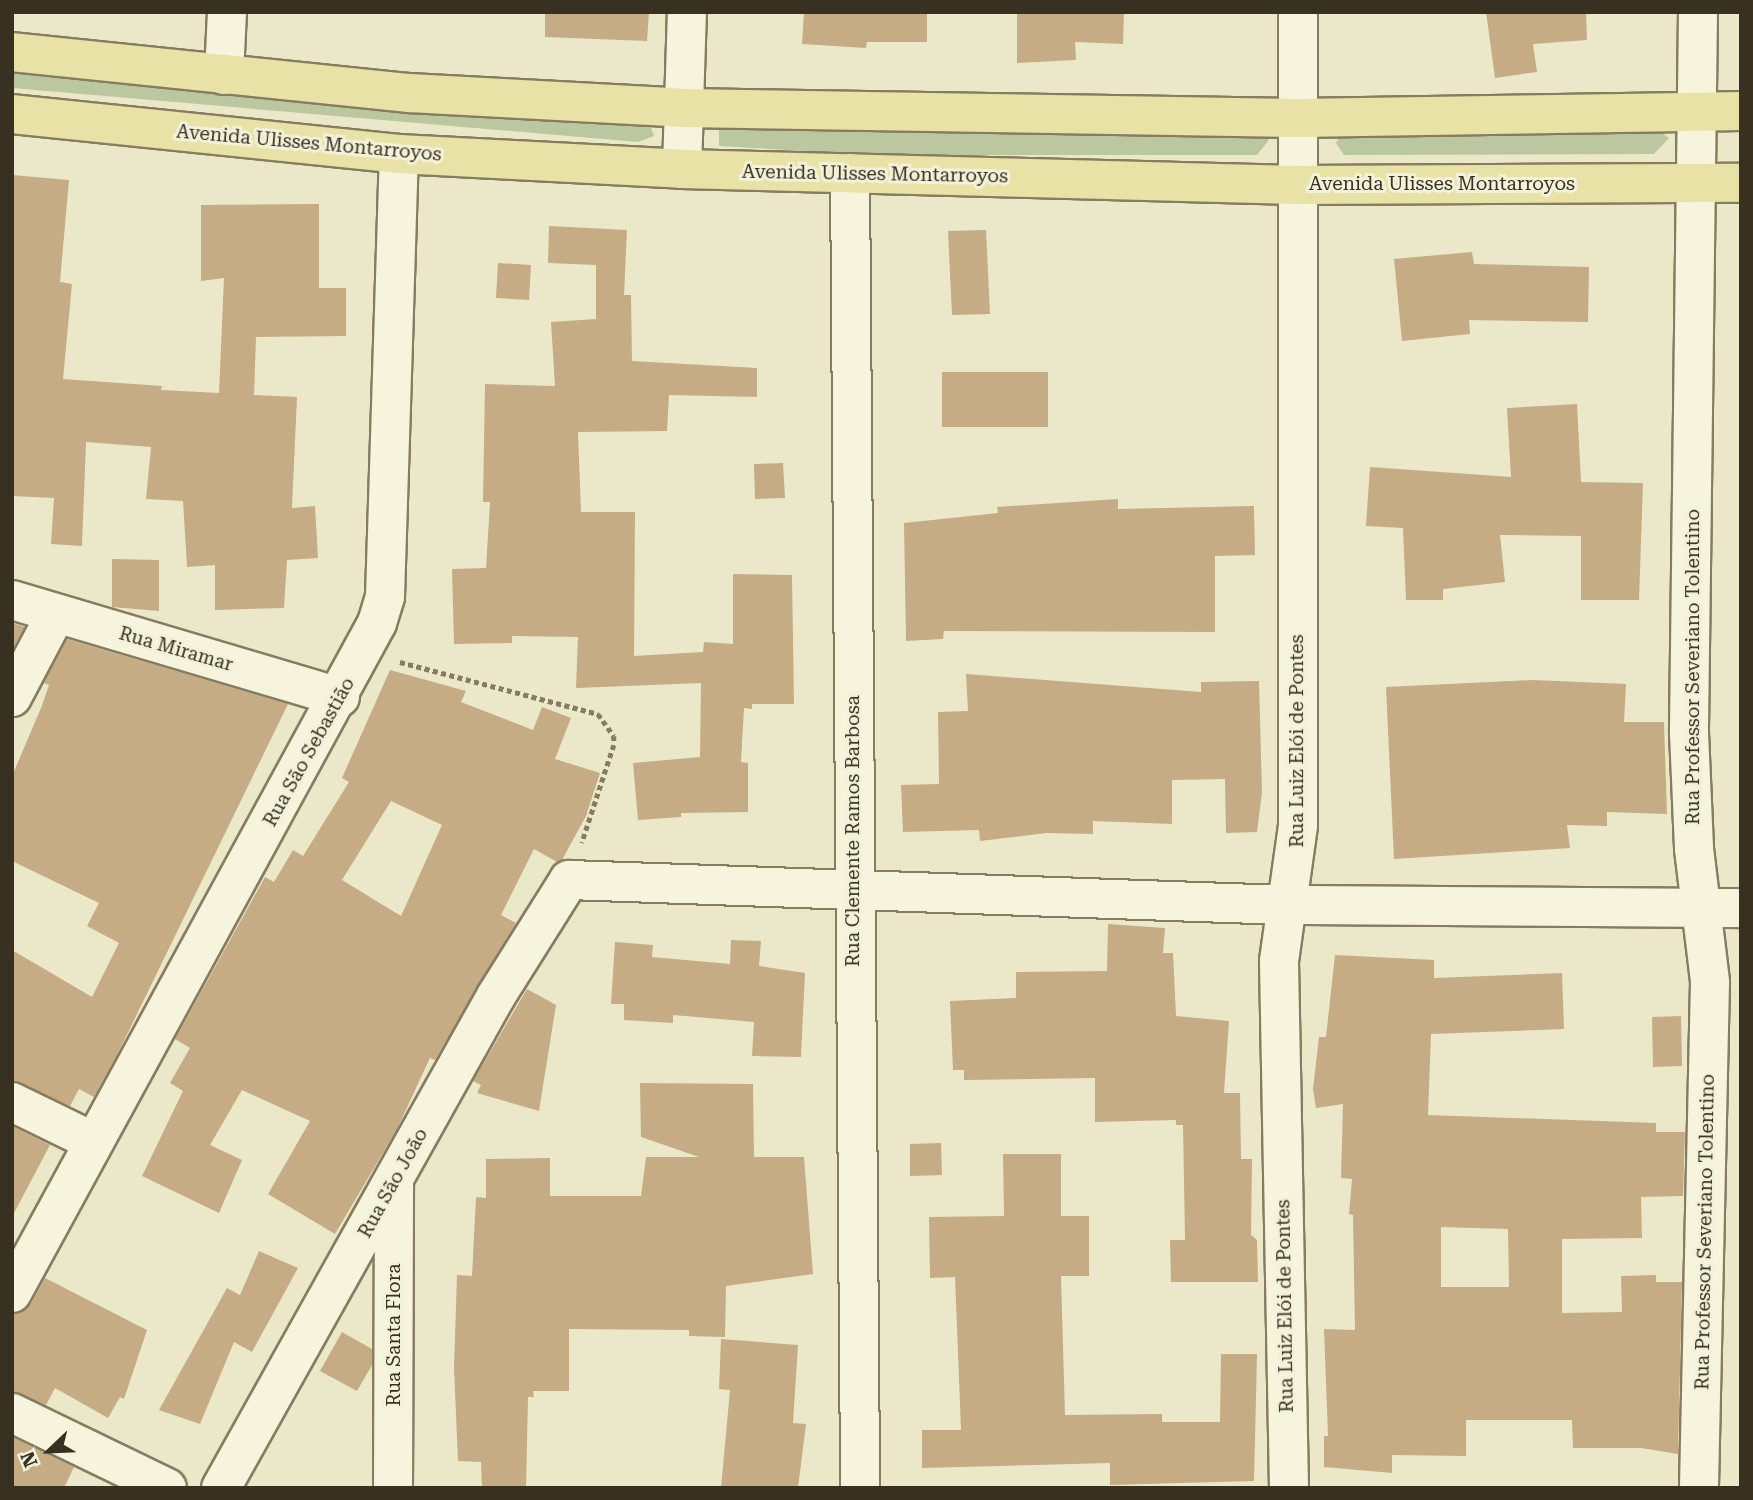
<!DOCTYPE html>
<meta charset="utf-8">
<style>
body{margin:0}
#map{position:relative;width:1753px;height:1500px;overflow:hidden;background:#ebe8ca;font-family:"Roboto Serif",serif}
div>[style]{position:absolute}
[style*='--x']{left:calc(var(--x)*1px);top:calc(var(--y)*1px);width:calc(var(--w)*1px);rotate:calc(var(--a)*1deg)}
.green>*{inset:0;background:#bbc89f}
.building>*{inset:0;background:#c5ac84}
.path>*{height:4.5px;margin-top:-2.25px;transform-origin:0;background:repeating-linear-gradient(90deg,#867c60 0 5px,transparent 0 8.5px)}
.roads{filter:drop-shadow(2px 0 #867c60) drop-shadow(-2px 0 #867c60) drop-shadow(0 2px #867c60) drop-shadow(0 -2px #867c60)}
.minor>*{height:38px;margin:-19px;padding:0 19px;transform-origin:19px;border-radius:19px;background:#f6f4dd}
.major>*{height:38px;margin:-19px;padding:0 19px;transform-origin:19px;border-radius:19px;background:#e9e2a7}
span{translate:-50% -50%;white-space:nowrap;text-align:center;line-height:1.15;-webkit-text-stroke:6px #f3f1d9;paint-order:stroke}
.street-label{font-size:19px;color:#383122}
.frame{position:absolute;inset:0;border:14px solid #383122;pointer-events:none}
.north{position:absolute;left:14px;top:1416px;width:70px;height:70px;-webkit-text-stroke:5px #f3f1d9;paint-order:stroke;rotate:247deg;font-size:19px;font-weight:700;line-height:28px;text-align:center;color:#383122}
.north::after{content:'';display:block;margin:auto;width:24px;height:32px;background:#383122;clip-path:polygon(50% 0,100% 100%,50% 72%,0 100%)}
</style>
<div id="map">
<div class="green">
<div style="clip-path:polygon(12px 60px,650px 125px,654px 136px,638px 142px,12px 88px)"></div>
<div style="clip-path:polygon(731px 123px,1261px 130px,1269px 140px,1257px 155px,874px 155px,719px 146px,719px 130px)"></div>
<div style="clip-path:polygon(1659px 131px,1669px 138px,1654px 154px,1344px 155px,1336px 143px,1341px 133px)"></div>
</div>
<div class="building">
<div style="clip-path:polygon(545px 12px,649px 12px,647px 41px,545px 37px)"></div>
<div style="clip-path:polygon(804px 12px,927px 12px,927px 42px,867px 42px,866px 48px,802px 44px)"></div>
<div style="clip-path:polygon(1017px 12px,1124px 12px,1123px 44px,1075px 42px,1076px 60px,1017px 63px)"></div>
<div style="clip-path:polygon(1486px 12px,1586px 12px,1587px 40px,1533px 44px,1537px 72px,1495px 78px)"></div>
<div style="clip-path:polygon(12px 175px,69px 180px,60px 282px,72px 284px,63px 379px,162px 386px,161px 390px,219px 393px,224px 278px,201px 281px,201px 205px,319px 204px,319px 288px,346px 288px,346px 336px,256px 337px,254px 395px,297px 397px,292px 508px,315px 506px,318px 558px,287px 560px,284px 608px,215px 610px,215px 565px,187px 567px,183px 501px,146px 499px,151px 447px,86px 442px,82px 546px,51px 544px,54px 498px,12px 496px)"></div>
<div style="clip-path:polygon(549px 226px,627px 230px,624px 295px,631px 295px,632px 361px,757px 368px,757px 397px,669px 395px,667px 431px,578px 432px,581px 512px,635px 512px,634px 656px,703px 652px,704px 642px,733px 644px,733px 574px,792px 575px,794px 704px,752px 704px,752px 709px,744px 708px,741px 762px,748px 763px,748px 812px,681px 813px,681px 817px,638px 820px,633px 763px,700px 757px,701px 683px,576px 688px,578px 637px,512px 636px,512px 643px,454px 644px,452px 569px,486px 568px,490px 502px,483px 502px,485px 384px,555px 386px,551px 322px,596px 319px,596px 265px,548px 263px)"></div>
<div style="clip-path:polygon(986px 230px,990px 314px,952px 315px,948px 231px)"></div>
<div style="clip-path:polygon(1472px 252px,1474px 264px,1589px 267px,1588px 322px,1469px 320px,1470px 334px,1402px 341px,1394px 259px)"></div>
<div style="clip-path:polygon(498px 263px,531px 265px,529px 300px,496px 298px)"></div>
<div style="clip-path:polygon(942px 372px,1048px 372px,1048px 427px,942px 427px)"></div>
<div style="clip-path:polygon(1577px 404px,1581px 482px,1643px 483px,1639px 600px,1581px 600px,1581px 536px,1500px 535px,1505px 582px,1443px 589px,1443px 600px,1406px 600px,1403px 528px,1366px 526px,1370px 467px,1511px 477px,1507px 408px)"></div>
<div style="clip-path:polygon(783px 463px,785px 498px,755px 499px,754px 464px)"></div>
<div style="clip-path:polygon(1118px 499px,1118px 509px,1254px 506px,1255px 555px,1215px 556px,1215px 632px,944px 631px,943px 639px,906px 641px,904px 523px,998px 513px,997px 507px)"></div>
<div style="clip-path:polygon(112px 559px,159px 560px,159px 611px,112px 607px)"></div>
<div style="clip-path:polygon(12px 623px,25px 627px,12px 650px)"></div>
<div style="clip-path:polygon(67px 639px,288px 704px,117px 1055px,94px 1097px,79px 1089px,70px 1106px,12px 1080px,12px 950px,92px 997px,119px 943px,87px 926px,99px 903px,12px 861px,12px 776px,41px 708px,49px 685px,44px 683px)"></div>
<div style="clip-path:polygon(evenodd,390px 670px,466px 691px,461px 702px,533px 730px,542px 707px,571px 718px,555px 759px,600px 773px,586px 816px,562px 860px,557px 862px,534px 849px,501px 915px,516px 923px,435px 1060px,430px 1058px,397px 1129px,335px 1234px,268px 1194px,310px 1121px,242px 1090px,210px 1145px,242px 1160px,219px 1213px,142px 1176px,183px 1091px,170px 1083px,190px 1048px,175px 1039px,265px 877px,274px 882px,293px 850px,303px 856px,349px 782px,342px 778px,390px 670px,391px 801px,442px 825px,401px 916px,342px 880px,391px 801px)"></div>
<div style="clip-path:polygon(966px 674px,1201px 692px,1201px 682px,1259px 681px,1262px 792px,1257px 832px,1226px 833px,1225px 779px,1172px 780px,1172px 824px,1093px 821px,1093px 834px,1047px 833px,980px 841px,979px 830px,903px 832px,901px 785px,939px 784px,938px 712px,968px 711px)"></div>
<div style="clip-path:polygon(1533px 680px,1626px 684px,1624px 722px,1664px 722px,1667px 814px,1607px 812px,1607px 826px,1567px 825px,1570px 848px,1394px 859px,1386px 687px)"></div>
<div style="clip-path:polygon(1108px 924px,1165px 928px,1163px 953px,1173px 953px,1176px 1016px,1229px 1021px,1224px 1093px,1240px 1093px,1241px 1159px,1252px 1159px,1251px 1235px,1257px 1240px,1258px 1282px,1171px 1282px,1170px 1240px,1185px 1240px,1183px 1125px,1176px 1125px,1176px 1120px,1095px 1122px,1095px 1078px,964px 1080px,964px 1070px,953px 1070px,950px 1001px,1016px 998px,1016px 972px,1107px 971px)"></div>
<div style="clip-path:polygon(731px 940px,761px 941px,759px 966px,805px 973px,801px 1057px,752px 1056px,754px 1022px,673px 1015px,673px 1023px,624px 1020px,624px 1004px,611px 1004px,615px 942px,653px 945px,652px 957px,730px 964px)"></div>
<div style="clip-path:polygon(evenodd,1335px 955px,1434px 960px,1434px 978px,1562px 973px,1564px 1029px,1431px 1034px,1428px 1115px,1656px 1123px,1656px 1132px,1685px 1132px,1683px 1196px,1641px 1197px,1642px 1238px,1562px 1239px,1562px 1313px,1622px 1312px,1621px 1276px,1656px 1275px,1656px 1282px,1682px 1282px,1678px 1454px,1641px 1448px,1573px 1448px,1572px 1420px,1466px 1420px,1466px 1456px,1392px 1455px,1392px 1473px,1324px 1467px,1324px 1436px,1328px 1436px,1324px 1329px,1355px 1330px,1353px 1215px,1349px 1214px,1352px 1179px,1341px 1178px,1343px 1104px,1316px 1108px,1313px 1089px,1319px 1037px,1326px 1037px,1335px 955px,1441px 1227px,1508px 1229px,1509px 1287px,1441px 1287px,1441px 1227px)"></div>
<div style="clip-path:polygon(527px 989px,556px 1005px,539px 1111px,477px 1093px,481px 1085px,473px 1081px)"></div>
<div style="clip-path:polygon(1681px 1016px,1682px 1066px,1653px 1067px,1652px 1017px)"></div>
<div style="clip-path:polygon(640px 1083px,753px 1084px,754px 1157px,804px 1157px,813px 1274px,726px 1286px,725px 1337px,689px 1336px,689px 1330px,569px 1329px,569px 1391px,533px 1391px,534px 1397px,528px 1397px,526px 1488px,482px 1488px,481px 1462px,458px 1461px,454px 1368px,457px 1275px,472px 1276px,476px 1197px,486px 1198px,486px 1159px,550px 1158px,550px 1196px,641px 1196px,646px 1157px,699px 1157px,641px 1137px)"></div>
<div style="clip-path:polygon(12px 1126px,50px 1145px,12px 1217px)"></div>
<div style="clip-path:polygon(941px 1143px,942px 1175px,910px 1176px,910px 1144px)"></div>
<div style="clip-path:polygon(1003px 1154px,1061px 1154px,1061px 1216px,1089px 1216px,1089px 1276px,1061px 1276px,1065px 1415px,1162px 1414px,1162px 1422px,1220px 1422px,1221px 1354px,1257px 1354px,1254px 1481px,1110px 1485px,1110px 1463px,922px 1468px,922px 1430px,961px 1430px,955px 1277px,930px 1278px,929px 1217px,1004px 1216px)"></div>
<div style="clip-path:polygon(259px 1251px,298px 1268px,252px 1352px,234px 1342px,200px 1424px,159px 1410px,227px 1288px,240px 1295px)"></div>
<div style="clip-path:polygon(45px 1278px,147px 1330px,124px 1399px,120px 1397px,108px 1418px,55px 1388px,46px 1405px,12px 1391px,12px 1315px,31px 1304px)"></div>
<div style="clip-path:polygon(342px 1332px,372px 1349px,372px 1365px,357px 1391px,320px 1371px)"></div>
<div style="clip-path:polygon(721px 1339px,798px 1345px,793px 1423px,806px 1424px,798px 1488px,721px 1488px,730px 1390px,719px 1389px)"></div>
<div style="clip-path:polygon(12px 1437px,74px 1467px,64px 1488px,12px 1488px)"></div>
</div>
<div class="path">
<div style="--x:400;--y:662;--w:205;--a:14.7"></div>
<div style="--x:598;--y:714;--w:27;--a:54"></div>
<div style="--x:614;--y:736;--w:9;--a:90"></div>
<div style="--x:614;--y:745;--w:103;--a:108.1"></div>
</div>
<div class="roads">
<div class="minor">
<div style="--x:1698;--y:12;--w:721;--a:90.72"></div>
<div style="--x:1689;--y:733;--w:116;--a:87.5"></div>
<div style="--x:1694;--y:849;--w:134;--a:83.1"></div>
<div style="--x:1710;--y:982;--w:506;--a:91.25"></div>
<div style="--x:224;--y:75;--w:63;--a:-87.3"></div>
<div style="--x:682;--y:169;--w:157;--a:-88.2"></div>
<div style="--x:850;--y:173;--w:1315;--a:89.56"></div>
<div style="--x:12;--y:600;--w:342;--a:16.5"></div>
<div style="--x:12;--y:697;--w:94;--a:-62.1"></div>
<div style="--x:12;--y:1102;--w:89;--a:26"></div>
<div style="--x:12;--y:1293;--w:763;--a:-61.42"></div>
<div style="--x:377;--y:623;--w:27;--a:-73"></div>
<div style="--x:385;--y:597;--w:443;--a:-88.2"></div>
<div style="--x:12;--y:1413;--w:172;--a:25.8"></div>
<div style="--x:221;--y:1488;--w:564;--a:-60.8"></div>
<div style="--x:496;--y:996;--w:137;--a:-57.8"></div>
<div style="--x:569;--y:880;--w:717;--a:2"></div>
<div style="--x:1286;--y:905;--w:455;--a:0.4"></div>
<div style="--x:393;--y:1488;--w:303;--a:-89.8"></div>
<div style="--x:1289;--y:1488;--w:527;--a:-91.09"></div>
<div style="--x:1279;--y:961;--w:137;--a:-82"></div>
<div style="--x:1298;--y:825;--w:813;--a:-90"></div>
</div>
<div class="major">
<div style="--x:12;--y:52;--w:400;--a:5.9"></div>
<div style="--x:410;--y:93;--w:273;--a:3.1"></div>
<div style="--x:683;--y:108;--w:614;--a:0.93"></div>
<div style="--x:1297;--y:118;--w:444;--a:-0.9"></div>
<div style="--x:12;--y:114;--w:389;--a:5.9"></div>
<div style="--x:399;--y:154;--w:283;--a:3"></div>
<div style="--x:682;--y:169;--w:614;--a:1.49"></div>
<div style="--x:1296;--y:185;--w:445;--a:-0.3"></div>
</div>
</div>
<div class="street-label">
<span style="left:309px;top:143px;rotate:5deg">Avenida Ulisses Montarroyos</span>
<span style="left:875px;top:174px;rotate:1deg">Avenida Ulisses Montarroyos</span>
<span style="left:1442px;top:184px">Avenida Ulisses Montarroyos</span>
<span style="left:176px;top:649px;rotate:16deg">Rua Miramar</span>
<span style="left:1693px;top:667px;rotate:-90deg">Rua Professor Severiano Tolentino</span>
<span style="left:1297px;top:741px;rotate:-90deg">Rua Luiz Elói de Pontes</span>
<span style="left:309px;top:752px;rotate:-61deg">Rua São Sebastião</span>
<span style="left:853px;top:831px;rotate:-90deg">Rua Clemente Ramos Barbosa</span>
<span style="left:393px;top:1183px;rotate:-61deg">Rua São João</span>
<span style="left:1705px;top:1232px;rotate:-89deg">Rua Professor Severiano Tolentino</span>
<span style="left:1285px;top:1306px;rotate:-91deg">Rua Luiz Elói de Pontes</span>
<span style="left:394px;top:1335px;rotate:-90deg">Rua Santa Flora</span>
</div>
<div class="frame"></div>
<div class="north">N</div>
</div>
